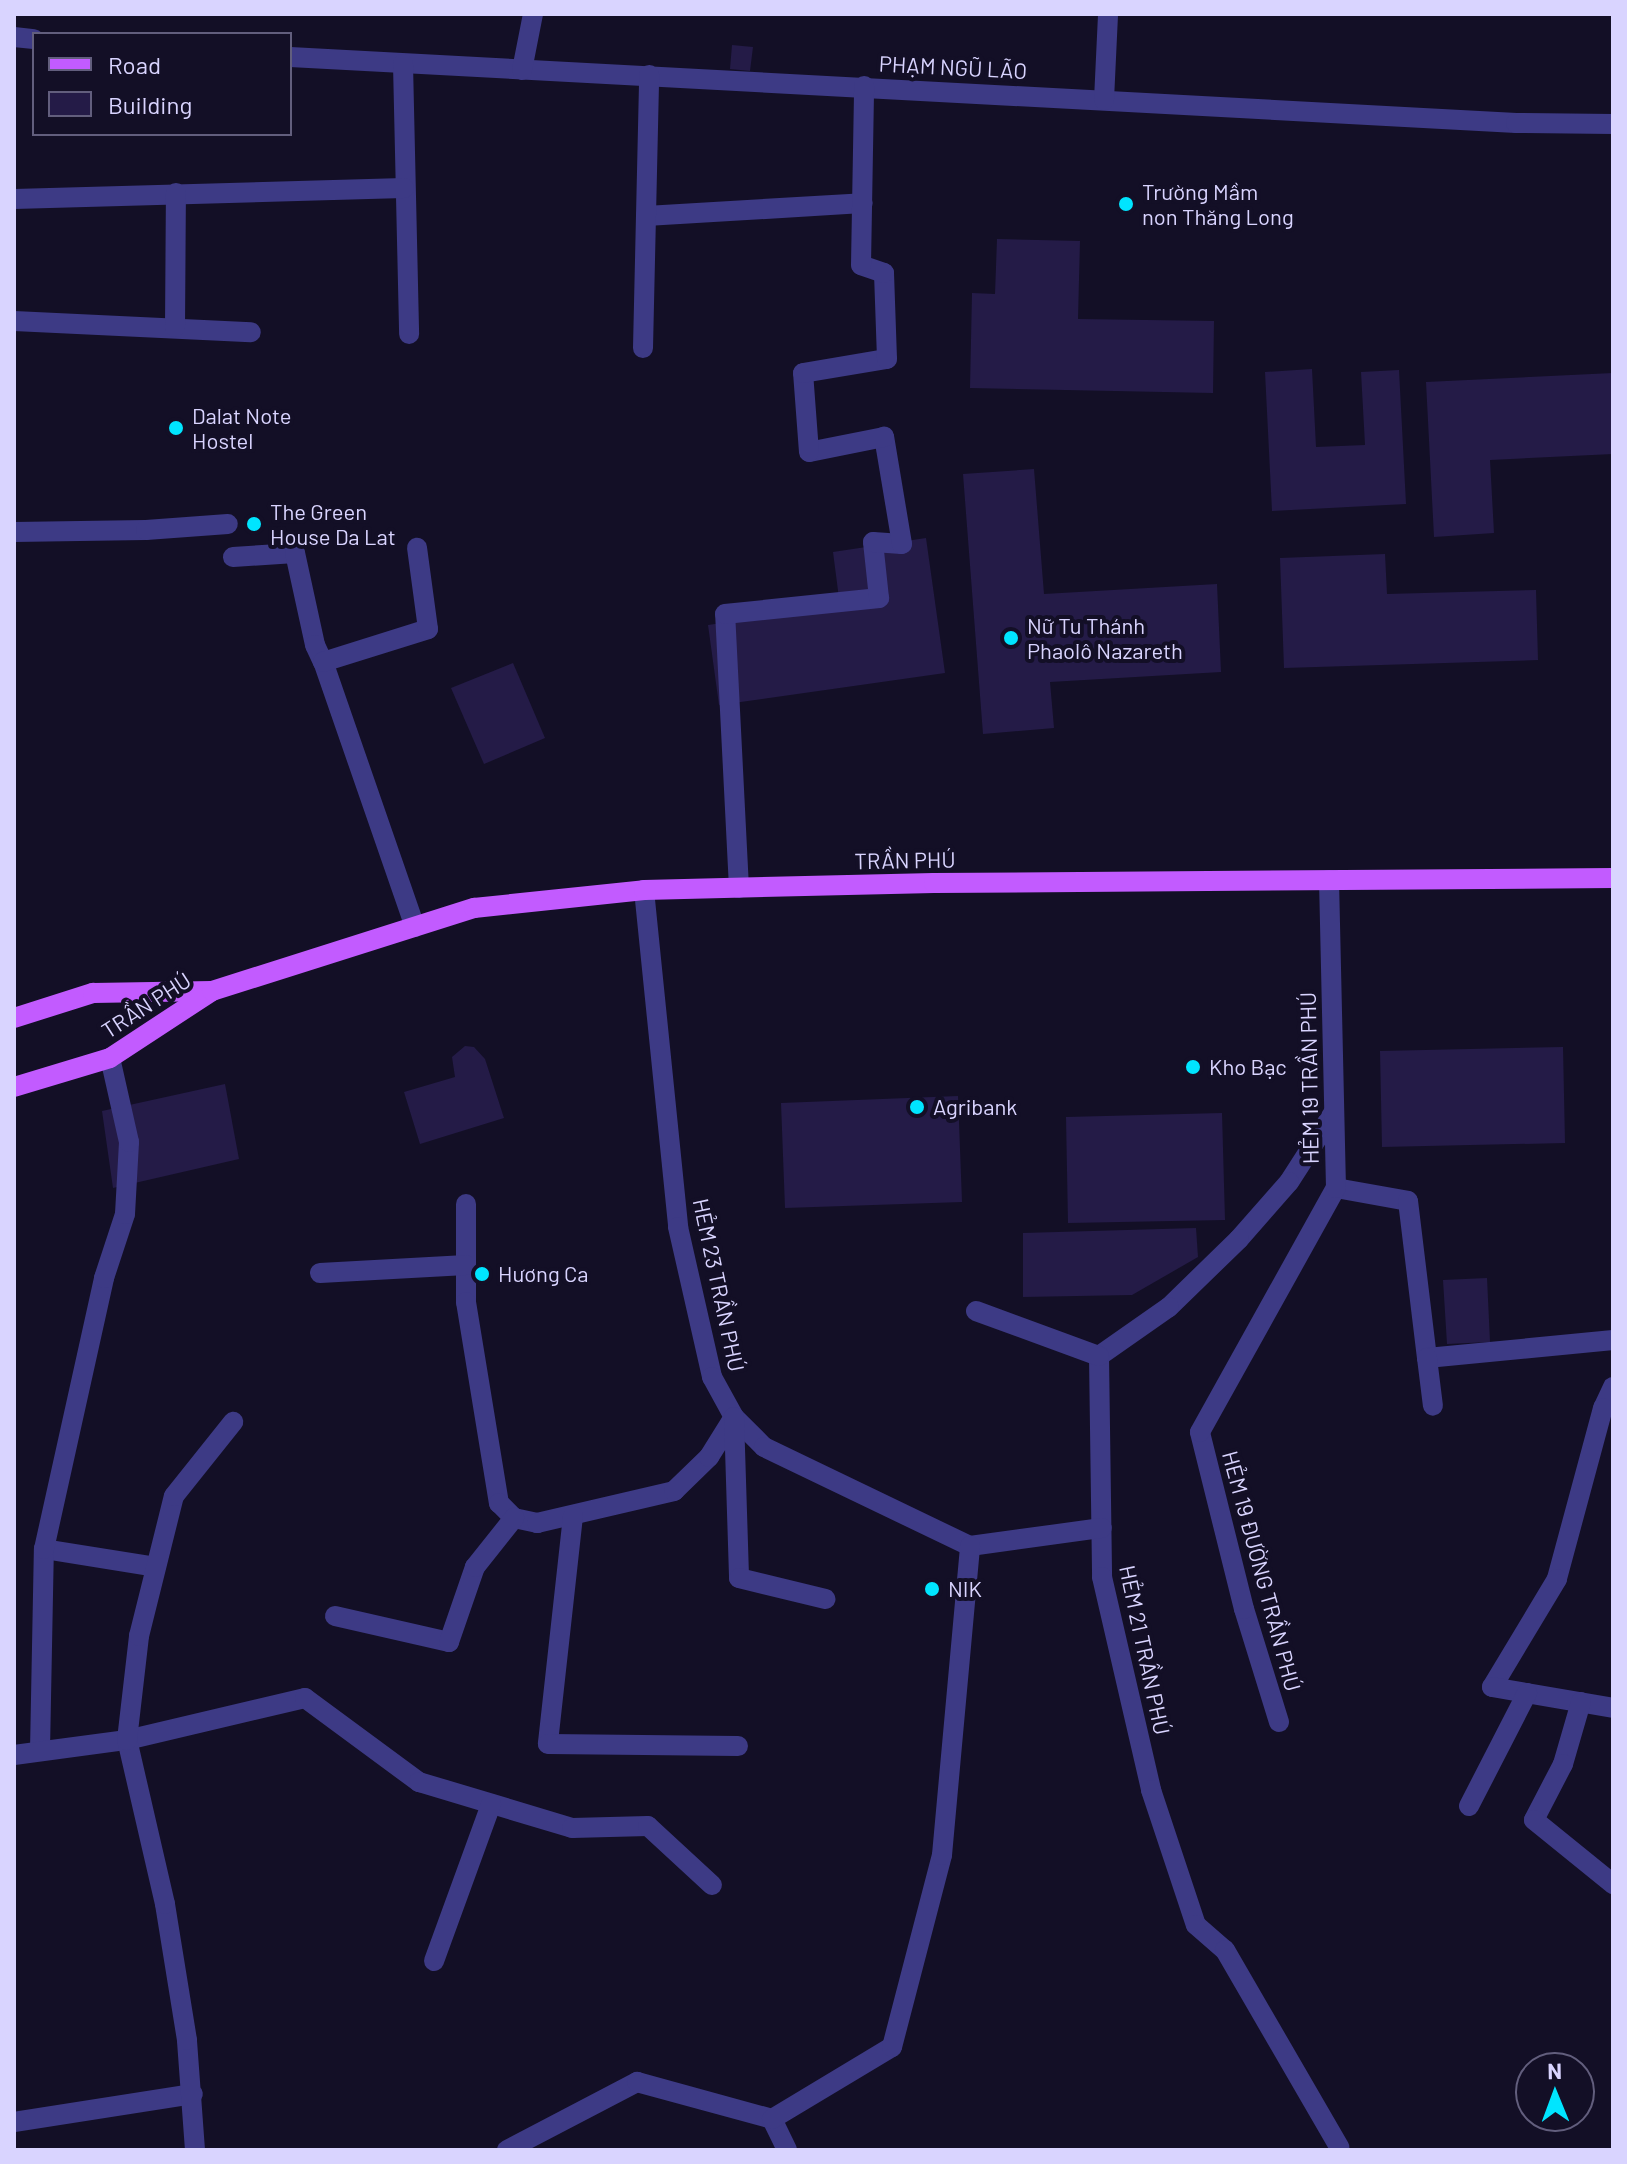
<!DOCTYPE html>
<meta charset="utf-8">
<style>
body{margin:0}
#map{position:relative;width:1627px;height:2164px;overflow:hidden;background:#130f26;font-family:Barlow,sans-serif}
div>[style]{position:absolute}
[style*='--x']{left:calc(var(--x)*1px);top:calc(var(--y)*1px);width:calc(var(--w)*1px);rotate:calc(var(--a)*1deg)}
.building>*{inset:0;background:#241b47}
.minor>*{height:20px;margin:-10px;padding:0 10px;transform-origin:10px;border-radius:10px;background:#3d3a85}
.major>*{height:20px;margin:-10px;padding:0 10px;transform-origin:10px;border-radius:10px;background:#c25bff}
.dots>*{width:22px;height:22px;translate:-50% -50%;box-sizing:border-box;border:4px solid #130f26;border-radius:50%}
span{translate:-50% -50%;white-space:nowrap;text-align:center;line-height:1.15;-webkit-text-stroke:8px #130f26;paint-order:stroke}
.street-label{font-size:22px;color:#d9d4ff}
.poi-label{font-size:22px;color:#d9d4ff}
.left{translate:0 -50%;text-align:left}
.frame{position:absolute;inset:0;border:16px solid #d9d4ff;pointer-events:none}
.legend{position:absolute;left:32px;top:32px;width:260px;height:104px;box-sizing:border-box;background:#130f26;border:2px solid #625e7d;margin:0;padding:10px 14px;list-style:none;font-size:24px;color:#d9d4ff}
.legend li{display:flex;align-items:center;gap:16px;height:40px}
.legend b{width:40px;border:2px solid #625e7d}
.north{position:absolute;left:1515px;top:2052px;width:80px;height:80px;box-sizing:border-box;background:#130f26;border:2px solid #625e7d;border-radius:50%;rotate:359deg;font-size:22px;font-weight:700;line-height:32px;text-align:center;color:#d9d4ff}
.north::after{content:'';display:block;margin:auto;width:28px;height:36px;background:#00e5ff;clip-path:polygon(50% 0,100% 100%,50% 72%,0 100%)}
</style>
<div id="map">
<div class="building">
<div style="clip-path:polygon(732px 45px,753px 47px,750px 71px,730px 69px)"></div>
<div style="clip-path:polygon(997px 239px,1080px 241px,1078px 319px,1214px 321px,1213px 393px,970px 388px,972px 293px,995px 294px)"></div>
<div style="clip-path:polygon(1312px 369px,1316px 447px,1365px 445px,1361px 372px,1399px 370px,1406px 504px,1272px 511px,1265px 372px)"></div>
<div style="clip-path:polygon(1613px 373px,1613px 454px,1490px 460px,1494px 533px,1434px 537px,1426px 382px)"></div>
<div style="clip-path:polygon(1034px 469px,1044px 594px,1217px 584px,1221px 672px,1050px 682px,1054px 728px,983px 734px,963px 474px)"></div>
<div style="clip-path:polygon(926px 538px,945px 673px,719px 705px,708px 625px,840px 606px,833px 552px)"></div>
<div style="clip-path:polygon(1385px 554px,1387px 594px,1536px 590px,1538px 660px,1284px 668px,1280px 558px)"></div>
<div style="clip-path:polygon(513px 663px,545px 738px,484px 764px,451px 688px)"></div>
<div style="clip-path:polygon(465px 1046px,474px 1047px,485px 1059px,504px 1118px,420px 1144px,404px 1092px,455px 1077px,452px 1057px)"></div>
<div style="clip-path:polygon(1563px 1047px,1565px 1143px,1382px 1147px,1380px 1051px)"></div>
<div style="clip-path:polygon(225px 1084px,239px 1159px,113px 1188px,102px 1111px)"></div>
<div style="clip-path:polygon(958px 1096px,962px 1202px,785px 1208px,781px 1103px)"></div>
<div style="clip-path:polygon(1222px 1113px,1225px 1220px,1068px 1223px,1066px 1117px)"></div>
<div style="clip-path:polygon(1196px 1228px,1198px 1257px,1132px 1295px,1023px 1297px,1023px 1233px)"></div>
<div style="clip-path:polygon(1487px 1278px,1490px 1342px,1447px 1344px,1443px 1280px)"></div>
</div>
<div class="minor">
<div style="--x:14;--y:37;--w:20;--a:6"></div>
<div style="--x:290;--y:57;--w:1228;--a:3.08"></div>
<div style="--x:1516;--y:123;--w:97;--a:0.6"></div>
<div style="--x:403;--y:64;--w:270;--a:88.7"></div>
<div style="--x:522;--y:70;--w:57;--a:-78.9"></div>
<div style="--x:1104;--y:100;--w:86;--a:-87.3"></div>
<div style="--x:14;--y:199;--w:390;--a:-1.6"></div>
<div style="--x:646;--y:216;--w:217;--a:-3.4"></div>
<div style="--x:14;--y:321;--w:237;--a:2.7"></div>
<div style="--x:175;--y:327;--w:134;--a:-89.6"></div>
<div style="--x:643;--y:348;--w:273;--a:-88.7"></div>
<div style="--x:14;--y:532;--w:132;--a:-0.9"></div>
<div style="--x:146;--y:530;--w:82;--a:-4.2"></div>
<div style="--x:233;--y:557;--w:62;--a:-3.7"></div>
<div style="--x:295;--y:553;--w:94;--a:77.7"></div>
<div style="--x:315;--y:645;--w:19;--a:65"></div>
<div style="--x:739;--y:888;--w:274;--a:-92.9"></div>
<div style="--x:725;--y:614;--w:155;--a:-5.9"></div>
<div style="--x:879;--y:598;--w:56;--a:-96.1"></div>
<div style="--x:873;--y:542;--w:29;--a:4"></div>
<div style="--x:902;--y:544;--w:109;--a:-99.5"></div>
<div style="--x:884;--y:437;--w:76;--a:168.7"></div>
<div style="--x:809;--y:452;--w:79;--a:-94.3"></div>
<div style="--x:803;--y:373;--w:85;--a:-9.5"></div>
<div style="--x:887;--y:359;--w:86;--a:-92"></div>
<div style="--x:884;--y:273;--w:24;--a:-161"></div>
<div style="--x:861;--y:265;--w:179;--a:-89"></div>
<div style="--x:644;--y:890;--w:339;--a:84.2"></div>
<div style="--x:678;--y:1227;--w:154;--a:77.2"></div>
<div style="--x:712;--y:1377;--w:46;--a:61.2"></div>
<div style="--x:734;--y:1417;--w:42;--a:45"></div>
<div style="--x:764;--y:1447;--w:229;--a:25.7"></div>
<div style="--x:415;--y:927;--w:281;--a:-109.1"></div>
<div style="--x:323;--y:662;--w:110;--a:-17.4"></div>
<div style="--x:428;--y:629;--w:82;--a:-97.7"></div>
<div style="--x:1334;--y:1112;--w:83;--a:122.7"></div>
<div style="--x:1289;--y:1182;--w:76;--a:131.3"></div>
<div style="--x:1239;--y:1239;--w:98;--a:135.8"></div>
<div style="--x:1169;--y:1307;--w:85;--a:145"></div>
<div style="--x:1099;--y:1356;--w:221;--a:89.2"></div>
<div style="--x:1102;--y:1577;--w:219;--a:77"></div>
<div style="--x:1151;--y:1790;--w:142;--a:71.6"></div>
<div style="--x:1196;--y:1925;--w:38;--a:41"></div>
<div style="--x:1225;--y:1950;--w:228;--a:59.9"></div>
<div style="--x:1336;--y:1188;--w:73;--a:10.2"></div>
<div style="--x:1408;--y:1201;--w:158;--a:83.1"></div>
<div style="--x:1427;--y:1358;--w:187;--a:-5.5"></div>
<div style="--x:466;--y:1204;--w:98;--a:90"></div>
<div style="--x:466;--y:1302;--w:204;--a:80.7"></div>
<div style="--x:499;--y:1503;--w:21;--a:45"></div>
<div style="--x:514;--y:1518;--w:24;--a:12"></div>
<div style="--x:537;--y:1523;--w:141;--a:-13.1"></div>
<div style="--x:674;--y:1491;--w:49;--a:-44.2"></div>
<div style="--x:709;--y:1457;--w:47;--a:-58"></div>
<div style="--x:320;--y:1273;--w:146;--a:-3.1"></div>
<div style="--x:976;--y:1311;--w:131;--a:20.1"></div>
<div style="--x:1427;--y:1358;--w:48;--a:82.9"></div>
<div style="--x:1613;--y:1387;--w:23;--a:115"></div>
<div style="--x:1603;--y:1408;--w:177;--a:105.1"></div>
<div style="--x:1557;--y:1579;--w:126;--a:121"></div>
<div style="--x:1492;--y:1687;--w:123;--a:9.8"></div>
<div style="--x:734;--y:1417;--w:161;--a:88.2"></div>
<div style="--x:739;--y:1578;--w:89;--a:13.7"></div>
<div style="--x:573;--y:1516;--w:229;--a:96.3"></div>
<div style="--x:548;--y:1744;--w:190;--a:0.6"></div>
<div style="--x:970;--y:1546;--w:133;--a:-7.8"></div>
<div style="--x:44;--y:1549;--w:113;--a:9.1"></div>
<div style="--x:335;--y:1616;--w:117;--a:12.8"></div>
<div style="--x:449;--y:1642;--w:79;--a:-70.9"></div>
<div style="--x:475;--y:1567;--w:63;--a:-51.5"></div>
<div style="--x:1581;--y:1702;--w:65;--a:106.2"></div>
<div style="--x:1563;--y:1764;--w:63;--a:117.4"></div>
<div style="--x:1534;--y:1820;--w:102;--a:39"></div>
<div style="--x:1279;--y:1722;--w:118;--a:-107.2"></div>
<div style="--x:1244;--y:1609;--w:182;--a:-104"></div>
<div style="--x:1200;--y:1432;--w:279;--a:-60.9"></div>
<div style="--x:1336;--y:1188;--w:308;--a:-91.3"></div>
<div style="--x:40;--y:1751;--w:202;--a:-88.9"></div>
<div style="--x:44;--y:1549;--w:278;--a:-77.5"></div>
<div style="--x:104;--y:1278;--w:67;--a:-71.8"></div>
<div style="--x:125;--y:1214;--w:72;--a:-86.8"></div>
<div style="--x:129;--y:1142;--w:86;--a:-102.7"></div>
<div style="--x:14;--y:1755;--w:114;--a:-7.6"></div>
<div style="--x:127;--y:1740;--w:183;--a:-13.3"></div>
<div style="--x:305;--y:1698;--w:142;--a:36.4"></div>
<div style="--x:419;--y:1782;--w:160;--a:16.7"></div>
<div style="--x:572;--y:1828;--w:76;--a:-1.5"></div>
<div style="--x:648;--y:1826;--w:87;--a:42.7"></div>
<div style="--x:1469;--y:1806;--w:127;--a:-62.8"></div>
<div style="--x:434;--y:1961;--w:167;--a:-70"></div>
<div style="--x:772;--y:2119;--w:34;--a:64"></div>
<div style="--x:14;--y:2122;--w:181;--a:-8.9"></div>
<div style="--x:195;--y:2150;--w:110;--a:-94.2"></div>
<div style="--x:187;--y:2040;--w:138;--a:-99.2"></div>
<div style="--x:165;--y:1904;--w:168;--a:-103"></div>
<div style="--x:127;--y:1740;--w:105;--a:-83.4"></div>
<div style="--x:139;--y:1636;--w:144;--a:-76"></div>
<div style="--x:174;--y:1496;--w:95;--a:-51.4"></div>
<div style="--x:507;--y:2150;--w:147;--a:-27.6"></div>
<div style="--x:637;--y:2082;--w:140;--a:15.3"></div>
<div style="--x:772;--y:2119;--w:140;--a:-31"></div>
<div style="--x:892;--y:2047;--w:198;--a:-75.4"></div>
<div style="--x:942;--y:1855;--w:310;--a:-84.8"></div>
</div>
<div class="major">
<div style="--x:14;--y:1018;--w:83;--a:-17.6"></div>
<div style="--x:93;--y:993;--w:119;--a:-1"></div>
<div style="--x:14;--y:1087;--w:100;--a:-16.8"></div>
<div style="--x:110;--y:1058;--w:122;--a:-33.3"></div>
<div style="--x:212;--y:991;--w:275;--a:-17.6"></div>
<div style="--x:474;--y:908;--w:171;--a:-6"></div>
<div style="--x:644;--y:890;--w:290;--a:-1.4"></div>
<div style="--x:934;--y:883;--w:679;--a:-0.42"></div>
</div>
<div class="dots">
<div style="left:1126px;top:204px;background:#00e5ff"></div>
<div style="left:176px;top:428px;background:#00e5ff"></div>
<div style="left:254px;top:524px;background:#00e5ff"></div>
<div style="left:1011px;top:638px;background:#00e5ff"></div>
<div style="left:1193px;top:1067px;background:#00e5ff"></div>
<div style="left:917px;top:1107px;background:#00e5ff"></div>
<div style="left:482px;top:1274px;background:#00e5ff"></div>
<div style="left:932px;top:1589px;background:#00e5ff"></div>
</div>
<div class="street-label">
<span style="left:953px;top:67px;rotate:3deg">PHẠM NGŨ LÃO</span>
<span style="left:905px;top:860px;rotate:-1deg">TRẦN PHÚ</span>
<span style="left:146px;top:1005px;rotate:-33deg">TRẦN PHÚ</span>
<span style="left:1309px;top:1078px;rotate:-91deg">HẺM 19 TRẦN PHÚ</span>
<span style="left:719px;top:1285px;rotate:78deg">HẺM 23 TRẦN PHÚ</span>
<span style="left:1262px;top:1571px;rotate:75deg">HẺM 19 ĐƯỜNG TRẦN PHÚ</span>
<span style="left:1145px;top:1650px;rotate:78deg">HẺM 21 TRẦN PHÚ</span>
</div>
<div class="poi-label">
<span class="left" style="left:1142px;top:204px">Trường Mầm<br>non Thăng Long</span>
<span class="left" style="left:192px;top:428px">Dalat Note<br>Hostel</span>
<span class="left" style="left:270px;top:524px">The Green<br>House Da Lat</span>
<span class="left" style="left:1027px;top:638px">Nữ Tu Thánh<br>Phaolô Nazareth</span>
<span class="left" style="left:1209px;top:1067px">Kho Bạc</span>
<span class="left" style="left:933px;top:1107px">Agribank</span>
<span class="left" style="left:498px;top:1274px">Hương Ca</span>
<span class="left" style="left:948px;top:1589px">NIK</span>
</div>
<div class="frame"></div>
<ul class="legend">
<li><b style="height:10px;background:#c25bff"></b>Road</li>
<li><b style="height:22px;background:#241b47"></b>Building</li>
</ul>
<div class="north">N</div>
</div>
